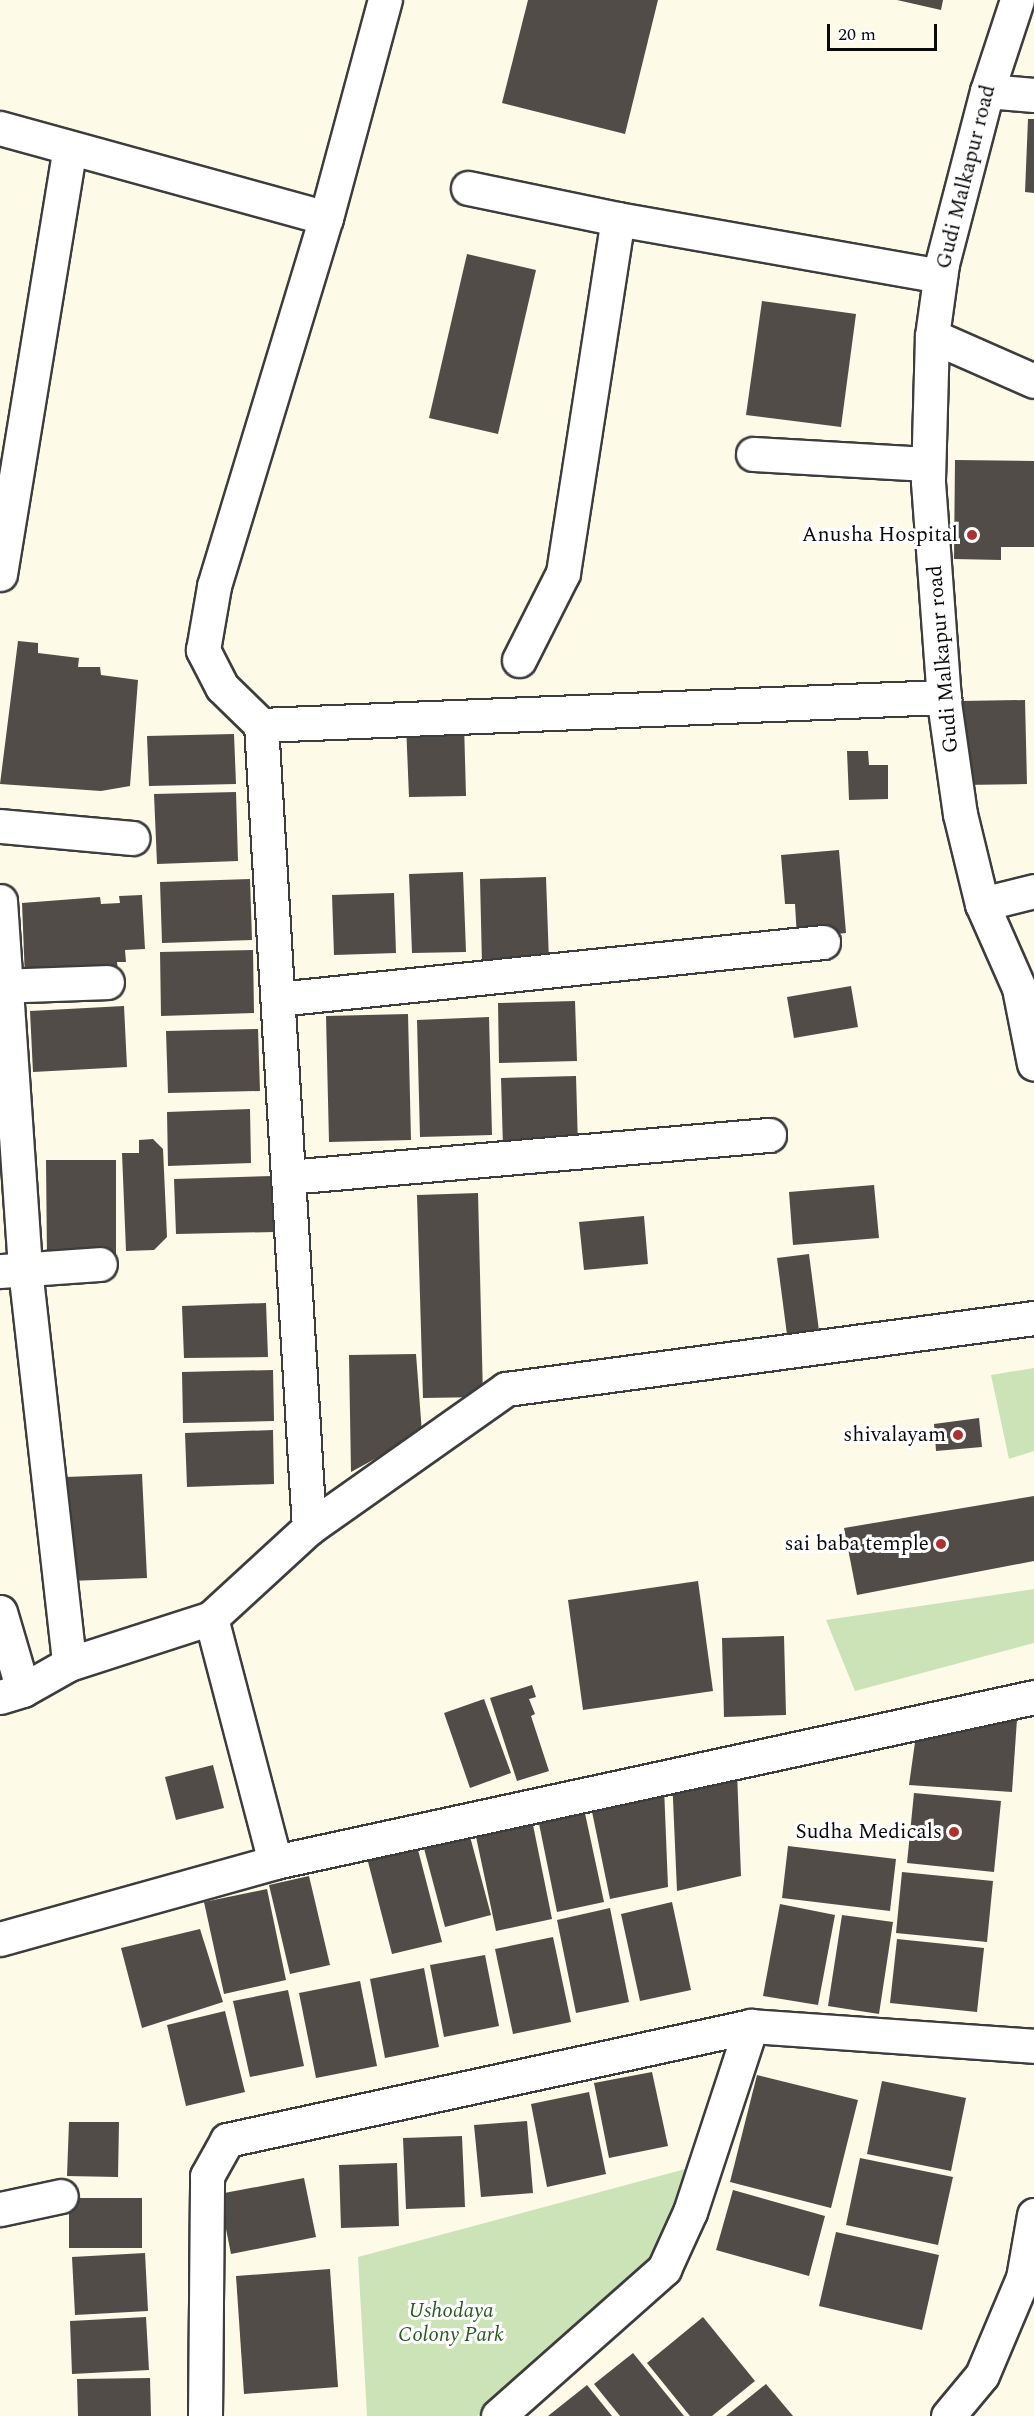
<!DOCTYPE html>
<style>
body{margin:0}
#map{position:relative;width:1034px;height:2416px;overflow:hidden;background:#fdfae8;font-family:Spectral,serif}
div>[style]{position:absolute}
[style*='--x']{left:calc(var(--x)*1px);top:calc(var(--y)*1px);width:calc(var(--w)*1px);rotate:calc(var(--a)*1deg)}
.green>*{inset:0;background:#cbe3b6}
.building>*{inset:0;background:#514c47}
.roads{filter:drop-shadow(2px 0 #3d3d3d) drop-shadow(-2px 0 #3d3d3d) drop-shadow(0 2px #3d3d3d) drop-shadow(0 -2px #3d3d3d)}
.minor>*{height:33px;margin:-16.5px;padding:0 16.5px;transform-origin:16.5px;border-radius:16.5px;background:#fff}
.dots>*{width:16px;height:16px;translate:-50% -50%;box-sizing:border-box;border:3px solid #fff;border-radius:50%}
span{translate:-50% -50%;white-space:nowrap;text-align:center;line-height:1.15;-webkit-text-stroke:6px #fff;paint-order:stroke}
.street-label{font-size:21px;color:#0a0a0a}
.poi-label{font-size:21px;color:#0a0a0a}
.right{translate:-100% -50%;text-align:right}
.park-label{font-size:21px;color:#295a21;font-style:italic}
.scale{position:absolute;left:827px;top:24px;width:110px;height:27px;box-sizing:border-box;border:3px solid #0a0a0a;border-top:0;padding-left:8px;font-size:18px;line-height:21px;white-space:nowrap;color:#0a0a0a;-webkit-text-stroke:4px #fff;paint-order:stroke}
</style>
<div id="map">
<div class="green">
<div style="clip-path:polygon(1034px 1368px,1034px 1451px,1009px 1459px,991px 1375px)"></div>
<div style="clip-path:polygon(1034px 1589px,1034px 1643px,855px 1691px,826px 1620px)"></div>
<div style="clip-path:polygon(704px 2164px,666px 2268px,477px 2416px,367px 2416px,358px 2257px)"></div>
</div>
<div class="building">
<div style="clip-path:polygon(528px 0,658px 0,625px 134px,502px 103px)"></div>
<div style="clip-path:polygon(897px 0,943px 0,941px 10px)"></div>
<div style="clip-path:polygon(1028px 119px,1034px 119px,1034px 193px,1025px 192px)"></div>
<div style="clip-path:polygon(467px 254px,536px 270px,498px 434px,429px 418px)"></div>
<div style="clip-path:polygon(762px 301px,856px 314px,841px 427px,746px 415px)"></div>
<div style="clip-path:polygon(955px 460px,1034px 461px,1034px 547px,1001px 547px,1001px 560px,954px 559px)"></div>
<div style="clip-path:polygon(18px 641px,38px 643px,38px 653px,79px 658px,78px 667px,100px 667px,101px 675px,138px 680px,130px 786px,101px 791px,0 784px)"></div>
<div style="clip-path:polygon(1025px 700px,1027px 784px,962px 785px,961px 701px)"></div>
<div style="clip-path:polygon(464px 723px,466px 796px,409px 797px,406px 724px)"></div>
<div style="clip-path:polygon(234px 734px,236px 784px,149px 786px,147px 736px)"></div>
<div style="clip-path:polygon(847px 751px,868px 751px,869px 765px,888px 765px,888px 799px,849px 800px)"></div>
<div style="clip-path:polygon(236px 792px,238px 861px,157px 864px,154px 794px)"></div>
<div style="clip-path:polygon(839px 850px,846px 933px,797px 938px,795px 904px,785px 904px,781px 855px)"></div>
<div style="clip-path:polygon(463px 872px,466px 952px,412px 953px,409px 874px)"></div>
<div style="clip-path:polygon(546px 877px,549px 962px,482px 964px,480px 879px)"></div>
<div style="clip-path:polygon(250px 879px,252px 940px,162px 943px,160px 882px)"></div>
<div style="clip-path:polygon(394px 893px,396px 953px,334px 955px,332px 895px)"></div>
<div style="clip-path:polygon(142px 895px,145px 949px,125px 950px,126px 962px,117px 962px,118px 970px,25px 979px,22px 903px,100px 897px,101px 904px,120px 903px,119px 896px)"></div>
<div style="clip-path:polygon(253px 950px,254px 1013px,161px 1016px,160px 952px)"></div>
<div style="clip-path:polygon(851px 986px,858px 1027px,794px 1038px,787px 997px)"></div>
<div style="clip-path:polygon(575px 1001px,577px 1061px,499px 1063px,498px 1003px)"></div>
<div style="clip-path:polygon(124px 1006px,127px 1067px,33px 1072px,30px 1011px)"></div>
<div style="clip-path:polygon(408px 1014px,411px 1140px,329px 1142px,326px 1016px)"></div>
<div style="clip-path:polygon(489px 1017px,492px 1135px,420px 1137px,417px 1020px)"></div>
<div style="clip-path:polygon(258px 1029px,260px 1091px,168px 1093px,166px 1031px)"></div>
<div style="clip-path:polygon(576px 1076px,578px 1146px,503px 1148px,501px 1078px)"></div>
<div style="clip-path:polygon(250px 1109px,251px 1163px,168px 1166px,167px 1112px)"></div>
<div style="clip-path:polygon(153px 1139px,163px 1149px,167px 1237px,154px 1250px,126px 1251px,122px 1153px,139px 1153px,139px 1140px)"></div>
<div style="clip-path:polygon(46px 1160px,116px 1160px,116px 1257px,47px 1258px)"></div>
<div style="clip-path:polygon(273px 1176px,274px 1232px,176px 1234px,174px 1179px)"></div>
<div style="clip-path:polygon(874px 1185px,879px 1238px,793px 1245px,789px 1192px)"></div>
<div style="clip-path:polygon(478px 1193px,483px 1397px,423px 1398px,417px 1195px)"></div>
<div style="clip-path:polygon(644px 1216px,648px 1264px,584px 1270px,579px 1222px)"></div>
<div style="clip-path:polygon(809px 1254px,821px 1346px,789px 1350px,777px 1258px)"></div>
<div style="clip-path:polygon(266px 1303px,268px 1357px,184px 1358px,182px 1306px)"></div>
<div style="clip-path:polygon(416px 1354px,422px 1433px,351px 1472px,349px 1355px)"></div>
<div style="clip-path:polygon(273px 1370px,274px 1421px,183px 1423px,182px 1372px)"></div>
<div style="clip-path:polygon(979px 1418px,982px 1447px,936px 1451px,934px 1424px)"></div>
<div style="clip-path:polygon(273px 1430px,274px 1484px,187px 1487px,185px 1433px)"></div>
<div style="clip-path:polygon(142px 1474px,147px 1578px,70px 1581px,66px 1477px)"></div>
<div style="clip-path:polygon(1034px 1496px,1034px 1561px,857px 1595px,844px 1528px)"></div>
<div style="clip-path:polygon(698px 1581px,713px 1691px,583px 1710px,568px 1600px)"></div>
<div style="clip-path:polygon(784px 1636px,786px 1715px,724px 1717px,722px 1638px)"></div>
<div style="clip-path:polygon(532px 1685px,536px 1697px,529px 1699px,535px 1714px,531px 1716px,549px 1771px,517px 1781px,490px 1698px)"></div>
<div style="clip-path:polygon(484px 1699px,511px 1773px,470px 1788px,444px 1713px)"></div>
<div style="clip-path:polygon(969px 1713px,1017px 1719px,1012px 1792px,909px 1785px,917px 1728px)"></div>
<div style="clip-path:polygon(213px 1765px,224px 1808px,176px 1820px,165px 1777px)"></div>
<div style="clip-path:polygon(737px 1772px,741px 1876px,677px 1891px,672px 1776px)"></div>
<div style="clip-path:polygon(664px 1787px,668px 1887px,610px 1899px,590px 1802px)"></div>
<div style="clip-path:polygon(914px 1793px,1001px 1801px,994px 1872px,907px 1863px)"></div>
<div style="clip-path:polygon(583px 1804px,604px 1902px,557px 1912px,537px 1814px)"></div>
<div style="clip-path:polygon(532px 1820px,552px 1919px,496px 1931px,475px 1832px)"></div>
<div style="clip-path:polygon(468px 1829px,491px 1915px,445px 1927px,422px 1841px)"></div>
<div style="clip-path:polygon(417px 1846px,442px 1942px,392px 1954px,367px 1858px)"></div>
<div style="clip-path:polygon(788px 1846px,896px 1859px,890px 1911px,782px 1898px)"></div>
<div style="clip-path:polygon(902px 1872px,993px 1881px,987px 1942px,896px 1933px)"></div>
<div style="clip-path:polygon(309px 1876px,330px 1965px,290px 1974px,269px 1885px)"></div>
<div style="clip-path:polygon(267px 1889px,286px 1980px,224px 1994px,204px 1902px)"></div>
<div style="clip-path:polygon(672px 1902px,691px 1990px,640px 2001px,621px 1914px)"></div>
<div style="clip-path:polygon(780px 1904px,835px 1915px,818px 2005px,763px 1996px)"></div>
<div style="clip-path:polygon(610px 1908px,629px 2002px,576px 2013px,557px 1920px)"></div>
<div style="clip-path:polygon(842px 1915px,893px 1922px,879px 2014px,828px 2006px)"></div>
<div style="clip-path:polygon(200px 1929px,223px 2002px,142px 2028px,121px 1948px)"></div>
<div style="clip-path:polygon(553px 1937px,571px 2022px,513px 2034px,495px 1949px)"></div>
<div style="clip-path:polygon(897px 1939px,984px 1948px,977px 2012px,890px 2003px)"></div>
<div style="clip-path:polygon(485px 1955px,499px 2026px,444px 2037px,430px 1965px)"></div>
<div style="clip-path:polygon(424px 1968px,439px 2047px,385px 2058px,370px 1979px)"></div>
<div style="clip-path:polygon(360px 1981px,377px 2066px,316px 2078px,299px 1993px)"></div>
<div style="clip-path:polygon(288px 1990px,304px 2066px,250px 2077px,233px 2001px)"></div>
<div style="clip-path:polygon(225px 2011px,245px 2092px,186px 2106px,167px 2025px)"></div>
<div style="clip-path:polygon(652px 2072px,668px 2146px,609px 2158px,594px 2083px)"></div>
<div style="clip-path:polygon(757px 2075px,858px 2100px,831px 2208px,730px 2182px)"></div>
<div style="clip-path:polygon(882px 2081px,966px 2098px,951px 2171px,867px 2154px)"></div>
<div style="clip-path:polygon(589px 2092px,606px 2174px,547px 2187px,531px 2104px)"></div>
<div style="clip-path:polygon(527px 2121px,533px 2193px,481px 2197px,474px 2125px)"></div>
<div style="clip-path:polygon(69px 2122px,119px 2122px,118px 2177px,67px 2176px)"></div>
<div style="clip-path:polygon(462px 2136px,465px 2207px,406px 2209px,403px 2138px)"></div>
<div style="clip-path:polygon(860px 2158px,953px 2177px,938px 2245px,846px 2225px)"></div>
<div style="clip-path:polygon(397px 2163px,399px 2226px,341px 2228px,339px 2165px)"></div>
<div style="clip-path:polygon(304px 2178px,316px 2237px,231px 2254px,219px 2194px)"></div>
<div style="clip-path:polygon(733px 2190px,825px 2216px,809px 2276px,716px 2250px)"></div>
<div style="clip-path:polygon(69px 2198px,142px 2198px,142px 2248px,69px 2248px)"></div>
<div style="clip-path:polygon(836px 2232px,939px 2255px,922px 2330px,819px 2306px)"></div>
<div style="clip-path:polygon(145px 2253px,148px 2311px,75px 2315px,72px 2257px)"></div>
<div style="clip-path:polygon(330px 2269px,338px 2387px,244px 2394px,236px 2276px)"></div>
<div style="clip-path:polygon(146px 2317px,149px 2370px,72px 2374px,70px 2321px)"></div>
<div style="clip-path:polygon(703px 2317px,755px 2381px,712px 2416px,690px 2416px,647px 2363px)"></div>
<div style="clip-path:polygon(633px 2353px,684px 2416px,620px 2416px,594px 2384px)"></div>
<div style="clip-path:polygon(150px 2378px,151px 2416px,78px 2416px,77px 2379px)"></div>
<div style="clip-path:polygon(766px 2384px,793px 2416px,726px 2416px)"></div>
<div style="clip-path:polygon(587px 2385px,612px 2416px,548px 2416px)"></div>
</div>
<div class="roads">
<div class="minor">
<div style="--x:1017;--y:0;--w:96;--a:108.2"></div>
<div style="--x:987;--y:91;--w:179;--a:104.6"></div>
<div style="--x:942;--y:264;--w:73;--a:97.9"></div>
<div style="--x:932;--y:336;--w:146;--a:91.6"></div>
<div style="--x:928;--y:482;--w:221;--a:85.8"></div>
<div style="--x:944;--y:702;--w:113;--a:81.9"></div>
<div style="--x:960;--y:814;--w:93;--a:76.3"></div>
<div style="--x:982;--y:904;--w:92;--a:66.2"></div>
<div style="--x:1019;--y:988;--w:77;--a:78.8"></div>
<div style="--x:987;--y:91;--w:47;--a:4.9"></div>
<div style="--x:0;--y:128;--w:338;--a:15.4"></div>
<div style="--x:468;--y:188;--w:153;--a:11.7"></div>
<div style="--x:932;--y:336;--w:111;--a:23.8"></div>
<div style="--x:753;--y:454;--w:175;--a:3.3"></div>
<div style="--x:0;--y:574;--w:429;--a:-80.7"></div>
<div style="--x:519;--y:660;--w:97;--a:-63.2"></div>
<div style="--x:563;--y:573;--w:358;--a:-81.2"></div>
<div style="--x:618;--y:219;--w:327;--a:10"></div>
<div style="--x:261;--y:725;--w:684;--a:-2.35"></div>
<div style="--x:0;--y:826;--w:133;--a:5.2"></div>
<div style="--x:0;--y:901;--w:369;--a:86.1"></div>
<div style="--x:25;--y:1269;--w:397;--a:83.6"></div>
<div style="--x:982;--y:904;--w:54;--a:-14"></div>
<div style="--x:0;--y:986;--w:107;--a:-2.1"></div>
<div style="--x:278;--y:999;--w:548;--a:-5.97"></div>
<div style="--x:288;--y:1177;--w:483;--a:-5"></div>
<div style="--x:0;--y:1271;--w:100;--a:-4"></div>
<div style="--x:309;--y:1528;--w:804;--a:-93.42"></div>
<div style="--x:261;--y:725;--w:54;--a:-135.7"></div>
<div style="--x:222;--y:687;--w:42;--a:-117.2"></div>
<div style="--x:203;--y:650;--w:65;--a:-80.2"></div>
<div style="--x:214;--y:586;--w:385;--a:-73.1"></div>
<div style="--x:326;--y:218;--w:226;--a:-74.9"></div>
<div style="--x:0;--y:1612;--w:81;--a:73.6"></div>
<div style="--x:211;--y:1618;--w:252;--a:75.3"></div>
<div style="--x:0;--y:1697;--w:24;--a:-17"></div>
<div style="--x:23;--y:1690;--w:53;--a:-29.5"></div>
<div style="--x:69;--y:1664;--w:149;--a:-17.9"></div>
<div style="--x:211;--y:1618;--w:133;--a:-42.6"></div>
<div style="--x:309;--y:1528;--w:241;--a:-35.2"></div>
<div style="--x:506;--y:1389;--w:533;--a:-7.66"></div>
<div style="--x:0;--y:1939;--w:286;--a:-15.6"></div>
<div style="--x:275;--y:1862;--w:777;--a:-12.26"></div>
<div style="--x:0;--y:2209;--w:62;--a:-12"></div>
<div style="--x:205;--y:2416;--w:240;--a:-89.5"></div>
<div style="--x:207;--y:2176;--w:41;--a:-60.9"></div>
<div style="--x:227;--y:2140;--w:536;--a:-12.27"></div>
<div style="--x:751;--y:2026;--w:284;--a:4"></div>
<div style="--x:498;--y:2416;--w:222;--a:-41.5"></div>
<div style="--x:664;--y:2269;--w:63;--a:-65.5"></div>
<div style="--x:690;--y:2212;--w:196;--a:-71.8"></div>
<div style="--x:948;--y:2416;--w:53;--a:-50.3"></div>
<div style="--x:982;--y:2375;--w:105;--a:-67.1"></div>
<div style="--x:1023;--y:2278;--w:64;--a:-80.1"></div>
</div>
</div>
<div class="dots">
<div style="left:972px;top:535px;background:#ac3230"></div>
<div style="left:958px;top:1435px;background:#ac3230"></div>
<div style="left:941px;top:1544px;background:#ac3230"></div>
<div style="left:954px;top:1832px;background:#ac3230"></div>
</div>
<div class="street-label">
<span style="left:966px;top:177px;rotate:-76deg">Gudi Malkapur road</span>
<span style="left:943px;top:659px;rotate:-95deg">Gudi Malkapur road</span>
</div>
<div class="poi-label">
<span class="right" style="left:958px;top:535px">Anusha Hospital</span>
<span class="right" style="left:946px;top:1435px">shivalayam</span>
<span class="right" style="left:929px;top:1544px">sai baba temple</span>
<span class="right" style="left:942px;top:1832px">Sudha Medicals</span>
</div>
<div class="park-label">
<span style="left:451px;top:2323px">Ushodaya<br>Colony Park</span>
</div>
<div class="scale">20 m</div>
</div>
